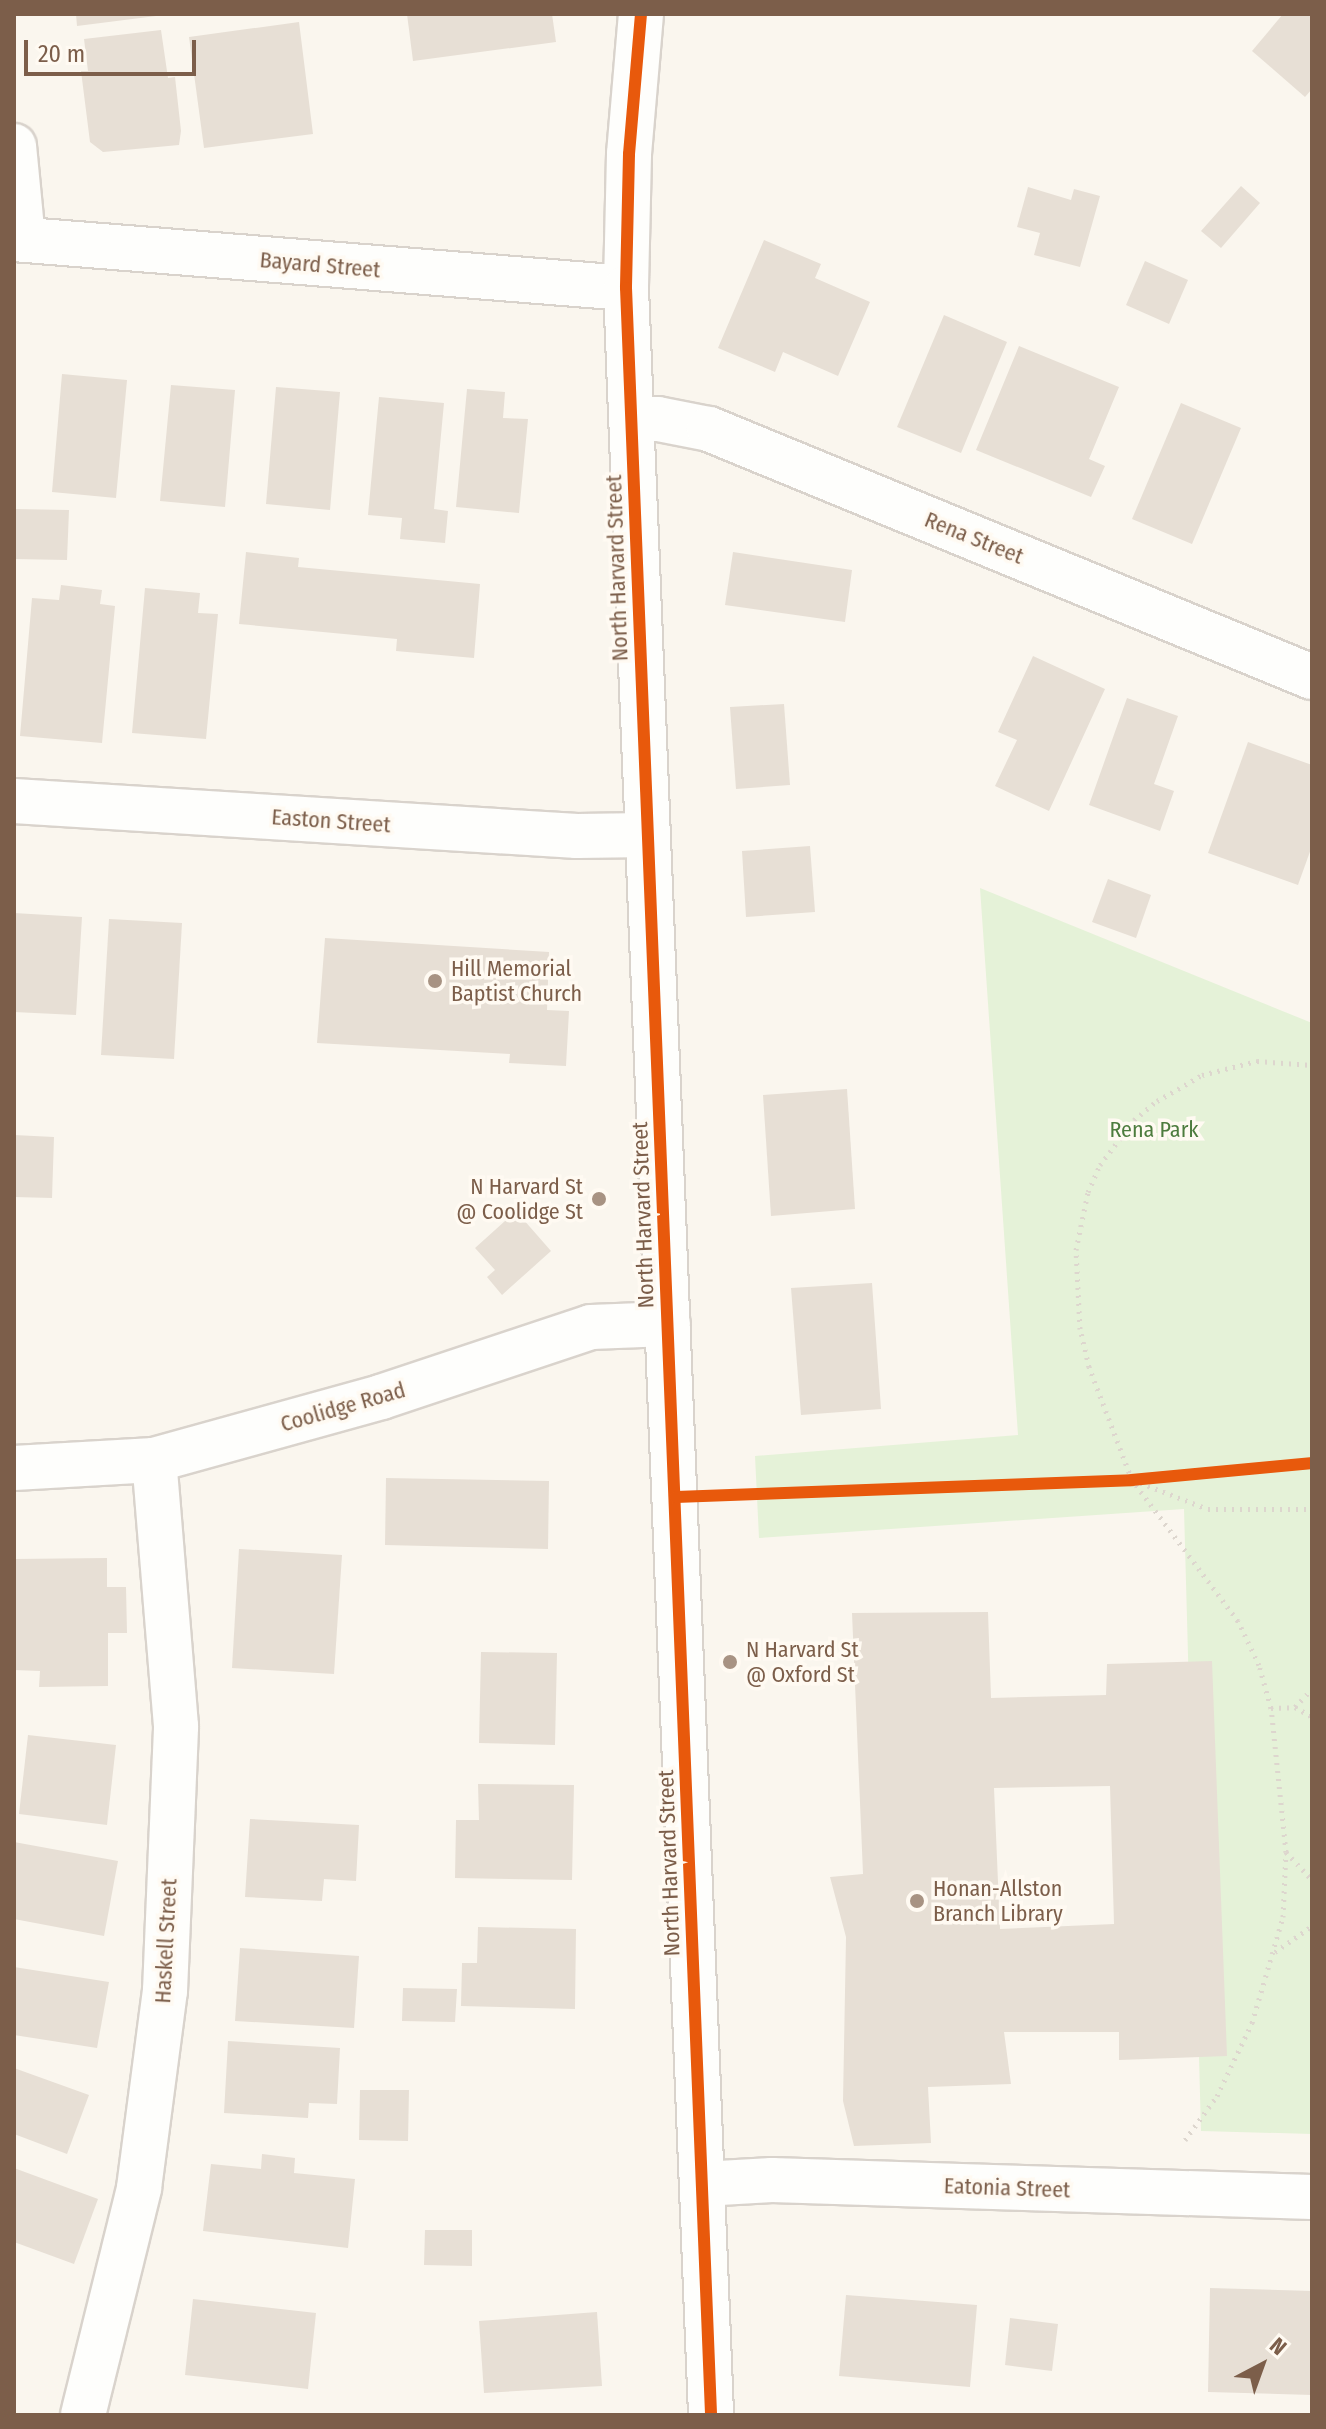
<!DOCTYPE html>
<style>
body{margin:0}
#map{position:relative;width:1326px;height:2429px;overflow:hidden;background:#faf6ee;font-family:"Fira Sans Condensed",sans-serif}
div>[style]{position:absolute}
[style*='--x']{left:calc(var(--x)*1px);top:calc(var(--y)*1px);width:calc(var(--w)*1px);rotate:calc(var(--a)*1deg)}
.green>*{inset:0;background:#e5f2d8}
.building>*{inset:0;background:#e7dfd5}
.path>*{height:5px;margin-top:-2.5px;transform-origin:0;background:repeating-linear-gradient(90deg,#ddd6ce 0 2px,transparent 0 8px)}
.roads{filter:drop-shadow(2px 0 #d9d3cc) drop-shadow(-2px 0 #d9d3cc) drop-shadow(0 2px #d9d3cc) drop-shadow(0 -2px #d9d3cc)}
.street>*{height:44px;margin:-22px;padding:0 22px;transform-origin:22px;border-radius:22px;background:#fefefc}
.secondary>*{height:44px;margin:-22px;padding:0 22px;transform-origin:22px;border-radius:22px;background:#fefefc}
.cycleway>*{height:12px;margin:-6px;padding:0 6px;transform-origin:6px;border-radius:6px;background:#e8590c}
.dots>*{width:22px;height:22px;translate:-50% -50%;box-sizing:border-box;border:4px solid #fffaf2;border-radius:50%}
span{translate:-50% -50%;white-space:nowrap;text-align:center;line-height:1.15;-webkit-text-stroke:7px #fffaf2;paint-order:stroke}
.street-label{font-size:22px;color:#7c5e4a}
.poi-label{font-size:22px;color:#7c5e4a}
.left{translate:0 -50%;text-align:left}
.right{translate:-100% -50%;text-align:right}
.park-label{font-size:22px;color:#4d7c3e}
.frame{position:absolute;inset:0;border:16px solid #7c5e4a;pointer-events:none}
.north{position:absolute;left:1222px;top:2325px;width:80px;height:80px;-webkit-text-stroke:6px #fffaf2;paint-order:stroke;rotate:41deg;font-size:22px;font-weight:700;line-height:32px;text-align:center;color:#7c5e4a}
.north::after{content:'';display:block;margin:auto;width:28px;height:36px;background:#7c5e4a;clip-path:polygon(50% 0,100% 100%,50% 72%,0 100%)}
.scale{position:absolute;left:24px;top:40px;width:172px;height:36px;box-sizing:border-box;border:4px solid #7c5e4a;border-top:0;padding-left:10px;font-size:24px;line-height:28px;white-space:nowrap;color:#7c5e4a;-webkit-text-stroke:6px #fffaf2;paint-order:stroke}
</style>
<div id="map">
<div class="green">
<div style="clip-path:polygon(980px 888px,1312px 1023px,1312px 2134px,1201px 2131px,1184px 1509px,759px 1538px,755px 1456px,1018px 1435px)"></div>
</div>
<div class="building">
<div style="clip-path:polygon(76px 14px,156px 14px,156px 16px,77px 26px)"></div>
<div style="clip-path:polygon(407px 14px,552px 14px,556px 42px,413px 61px)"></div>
<div style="clip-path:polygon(1283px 14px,1312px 14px,1312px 89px,1305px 97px,1252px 51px)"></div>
<div style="clip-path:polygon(299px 22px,313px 134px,204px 148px,189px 37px)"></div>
<div style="clip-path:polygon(161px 30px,168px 78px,175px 77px,181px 131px,179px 145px,103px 152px,90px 142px,81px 71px,88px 71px,84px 39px)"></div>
<div style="clip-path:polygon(1241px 186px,1260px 203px,1221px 248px,1201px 231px)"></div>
<div style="clip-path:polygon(1028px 187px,1071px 200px,1074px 189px,1100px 196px,1080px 267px,1034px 255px,1040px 233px,1017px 227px)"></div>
<div style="clip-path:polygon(764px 240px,821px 264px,815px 278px,870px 302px,838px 376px,783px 352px,775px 372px,718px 348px)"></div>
<div style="clip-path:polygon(1145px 261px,1188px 280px,1169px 324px,1126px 305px)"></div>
<div style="clip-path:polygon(944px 315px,1007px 342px,961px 453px,897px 427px)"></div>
<div style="clip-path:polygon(1019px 346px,1119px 387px,1089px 459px,1105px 466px,1091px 497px,976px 450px)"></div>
<div style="clip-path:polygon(62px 374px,127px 380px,116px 498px,52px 492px)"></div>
<div style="clip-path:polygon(171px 385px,235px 390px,225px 507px,160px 501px)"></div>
<div style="clip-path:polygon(276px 387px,340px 392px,330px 510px,266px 504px)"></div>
<div style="clip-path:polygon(467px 389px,505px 392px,503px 418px,528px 419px,519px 513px,456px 507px)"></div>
<div style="clip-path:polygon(379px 397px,444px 403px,434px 509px,448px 511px,445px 543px,400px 539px,402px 518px,368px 515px)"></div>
<div style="clip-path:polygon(1181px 403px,1241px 428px,1192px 544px,1132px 519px)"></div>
<div style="clip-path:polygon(14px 509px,69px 510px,67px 560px,14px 559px)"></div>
<div style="clip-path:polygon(246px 552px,299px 558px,298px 567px,480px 584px,474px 658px,396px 651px,397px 639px,239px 624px)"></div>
<div style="clip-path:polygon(733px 552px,852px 570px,845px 622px,725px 605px)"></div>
<div style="clip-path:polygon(61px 585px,102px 590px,100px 604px,115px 606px,102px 743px,20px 736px,32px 598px,59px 600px)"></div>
<div style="clip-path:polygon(145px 588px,200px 593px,198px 613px,218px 614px,206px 739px,132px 733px)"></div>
<div style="clip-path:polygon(1033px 656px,1105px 689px,1049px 811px,995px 786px,1017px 740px,998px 732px)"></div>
<div style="clip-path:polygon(1127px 698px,1178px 716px,1154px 784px,1174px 791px,1160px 831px,1089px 805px)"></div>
<div style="clip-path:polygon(784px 704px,790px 785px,736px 789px,730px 707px)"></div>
<div style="clip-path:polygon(1248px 742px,1312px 765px,1312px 846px,1298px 885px,1208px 853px)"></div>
<div style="clip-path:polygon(810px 846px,815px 912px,746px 917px,742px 851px)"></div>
<div style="clip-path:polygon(1108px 879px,1151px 895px,1136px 938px,1092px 922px)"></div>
<div style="clip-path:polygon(14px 913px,82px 917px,76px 1015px,14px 1012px)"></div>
<div style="clip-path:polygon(109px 919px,182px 923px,174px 1059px,101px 1055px)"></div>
<div style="clip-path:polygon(325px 938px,549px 952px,547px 1010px,569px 1011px,566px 1066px,509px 1063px,510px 1054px,317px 1043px)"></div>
<div style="clip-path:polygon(847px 1089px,855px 1209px,771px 1216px,763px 1095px)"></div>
<div style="clip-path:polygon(14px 1135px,54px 1137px,52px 1198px,14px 1197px)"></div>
<div style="clip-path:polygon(516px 1211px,551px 1251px,502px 1295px,487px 1277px,495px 1270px,475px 1248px)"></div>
<div style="clip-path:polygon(872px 1283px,881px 1409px,801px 1415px,791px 1288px)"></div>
<div style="clip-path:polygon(386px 1478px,549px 1481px,548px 1549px,385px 1545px)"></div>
<div style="clip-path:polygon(239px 1549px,342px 1555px,334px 1674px,232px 1668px)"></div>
<div style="clip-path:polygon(107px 1558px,107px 1587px,126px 1587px,127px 1633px,108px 1633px,108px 1686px,39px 1687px,40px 1671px,14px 1670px,14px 1559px)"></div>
<div style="clip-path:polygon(evenodd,988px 1612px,991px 1698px,1106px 1695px,1107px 1664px,1212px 1661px,1227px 2056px,1119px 2060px,1119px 2032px,1004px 2032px,1011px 2084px,928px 2087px,931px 2143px,854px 2146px,843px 2101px,846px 1937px,830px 1877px,863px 1874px,852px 1613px,988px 1612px,1110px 1786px,1114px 1924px,1000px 1929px,994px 1788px,1110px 1786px)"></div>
<div style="clip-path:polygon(481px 1652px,557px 1653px,555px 1745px,479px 1743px)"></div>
<div style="clip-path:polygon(28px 1735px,116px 1745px,107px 1825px,19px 1814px)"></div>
<div style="clip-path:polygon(478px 1784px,574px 1785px,572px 1880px,455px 1878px,456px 1820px,479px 1820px)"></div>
<div style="clip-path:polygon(250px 1819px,359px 1825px,356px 1881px,324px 1879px,322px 1901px,245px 1897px)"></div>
<div style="clip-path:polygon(14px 1842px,118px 1861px,104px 1936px,14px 1919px)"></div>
<div style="clip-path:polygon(478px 1927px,576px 1929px,575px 2009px,461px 2006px,462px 1963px,477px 1963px)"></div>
<div style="clip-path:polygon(240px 1948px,359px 1956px,354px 2028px,235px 2021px)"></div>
<div style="clip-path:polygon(14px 1967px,109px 1982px,97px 2048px,14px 2035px)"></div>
<div style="clip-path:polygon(403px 1988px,457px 1989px,455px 2022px,402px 2021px)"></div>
<div style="clip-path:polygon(228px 2041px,340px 2048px,337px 2104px,309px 2103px,308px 2118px,224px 2113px)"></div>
<div style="clip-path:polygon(14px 2068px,89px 2095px,67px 2154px,14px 2134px)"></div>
<div style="clip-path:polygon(360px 2090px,409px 2090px,408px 2141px,359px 2140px)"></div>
<div style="clip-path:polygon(262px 2154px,295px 2158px,294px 2173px,355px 2179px,348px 2248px,203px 2231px,211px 2164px,261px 2169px)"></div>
<div style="clip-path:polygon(14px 2168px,98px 2199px,74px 2264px,14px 2242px)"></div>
<div style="clip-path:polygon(425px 2230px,472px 2230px,472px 2266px,424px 2265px)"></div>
<div style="clip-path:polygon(1210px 2288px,1312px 2291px,1312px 2395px,1208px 2392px)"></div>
<div style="clip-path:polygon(846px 2295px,977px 2305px,970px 2387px,839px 2376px)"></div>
<div style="clip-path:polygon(193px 2299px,316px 2313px,308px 2389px,185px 2375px)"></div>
<div style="clip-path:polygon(597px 2312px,602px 2386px,484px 2393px,479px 2321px)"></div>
<div style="clip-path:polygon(1010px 2318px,1058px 2324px,1052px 2371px,1005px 2365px)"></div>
</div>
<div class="path">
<div style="--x:1133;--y:1480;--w:80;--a:21.1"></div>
<div style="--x:1208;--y:1509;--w:104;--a:0"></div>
<div style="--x:1295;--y:1707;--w:25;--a:-47"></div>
<div style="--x:1271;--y:1708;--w:24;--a:-2"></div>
<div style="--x:1295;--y:1707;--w:20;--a:30"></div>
<div style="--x:1286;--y:1852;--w:38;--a:47"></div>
<div style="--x:1275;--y:1952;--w:45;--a:-35.1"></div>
<div style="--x:1185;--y:2140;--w:54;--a:-54"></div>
<div style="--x:1217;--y:2096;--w:81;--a:-64.4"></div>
<div style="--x:1252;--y:2023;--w:110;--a:-73.7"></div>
<div style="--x:1283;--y:1917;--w:65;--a:-87.4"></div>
<div style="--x:1286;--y:1852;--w:145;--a:-95.9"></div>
<div style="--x:1271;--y:1708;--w:45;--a:-105.6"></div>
<div style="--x:1259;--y:1665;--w:49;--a:-115.5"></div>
<div style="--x:1238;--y:1621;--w:176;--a:-126.9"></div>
<div style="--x:1132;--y:1480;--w:121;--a:-110.8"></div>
<div style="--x:1089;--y:1367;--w:39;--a:-103"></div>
<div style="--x:1080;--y:1329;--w:79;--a:-92.9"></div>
<div style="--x:1076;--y:1250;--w:59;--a:-78.3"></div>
<div style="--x:1088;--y:1192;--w:30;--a:-66"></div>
<div style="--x:1100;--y:1165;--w:56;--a:-52.9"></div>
<div style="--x:1134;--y:1120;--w:30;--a:-40"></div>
<div style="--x:1157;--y:1101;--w:52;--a:-30"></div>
<div style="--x:1202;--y:1075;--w:57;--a:-14.3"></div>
<div style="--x:1257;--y:1061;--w:55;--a:4.2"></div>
</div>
<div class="roads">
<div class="street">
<div style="--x:14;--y:146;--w:94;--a:84.5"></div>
<div style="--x:14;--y:239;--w:614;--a:4.58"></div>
<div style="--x:632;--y:419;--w:26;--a:0"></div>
<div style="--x:658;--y:419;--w:52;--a:11.1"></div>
<div style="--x:709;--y:429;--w:652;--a:22.36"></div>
<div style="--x:14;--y:801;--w:564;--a:3.56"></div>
<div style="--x:577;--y:836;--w:71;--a:-0.8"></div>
<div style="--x:14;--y:1468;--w:140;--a:-3.3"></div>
<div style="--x:154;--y:1460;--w:236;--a:-15.5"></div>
<div style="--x:381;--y:1397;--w:221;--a:-18.4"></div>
<div style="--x:591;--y:1327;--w:77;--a:-2.2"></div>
<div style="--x:702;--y:2184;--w:70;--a:-3.3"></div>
<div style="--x:772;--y:2180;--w:540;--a:1.8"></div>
<div style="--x:83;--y:2415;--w:234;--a:-76.1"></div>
<div style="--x:139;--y:2188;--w:199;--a:-82.5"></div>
<div style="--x:165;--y:1991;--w:265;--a:-87.6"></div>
<div style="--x:176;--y:1726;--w:267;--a:-94.7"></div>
</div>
<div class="secondary">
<div style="--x:641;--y:14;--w:141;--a:94.9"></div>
<div style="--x:629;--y:154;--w:134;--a:91.3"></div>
<div style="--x:626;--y:288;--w:2129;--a:87.71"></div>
</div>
</div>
<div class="cycleway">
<div style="--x:641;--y:14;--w:141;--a:94.9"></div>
<div style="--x:629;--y:154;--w:134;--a:91.3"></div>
<div style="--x:626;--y:288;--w:2129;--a:87.71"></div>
<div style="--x:675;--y:1497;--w:457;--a:-2.1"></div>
<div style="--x:1132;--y:1480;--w:181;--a:-5.4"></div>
</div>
<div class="dots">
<div style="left:435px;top:981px;background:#a89383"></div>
<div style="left:599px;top:1199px;background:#a89383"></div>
<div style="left:730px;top:1662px;background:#a89383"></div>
<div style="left:917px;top:1901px;background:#a89383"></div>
</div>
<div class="street-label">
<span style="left:320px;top:265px;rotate:5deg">Bayard Street</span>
<span style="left:974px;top:538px;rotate:22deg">Rena Street</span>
<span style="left:617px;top:568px;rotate:-92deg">North Harvard Street</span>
<span style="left:331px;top:821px;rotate:4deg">Easton Street</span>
<span style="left:643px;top:1215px;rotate:-92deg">North Harvard Street</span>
<span style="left:343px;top:1407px;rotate:-16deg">Coolidge Road</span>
<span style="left:669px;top:1863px;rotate:-92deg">North Harvard Street</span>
<span style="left:166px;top:1941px;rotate:-87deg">Haskell Street</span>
<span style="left:1007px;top:2188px;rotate:2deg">Eatonia Street</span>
</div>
<div class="poi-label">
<span class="left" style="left:451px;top:981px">Hill Memorial<br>Baptist Church</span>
<span class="right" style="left:583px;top:1199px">N Harvard St<br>@ Coolidge St</span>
<span class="left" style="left:746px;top:1662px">N Harvard St<br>@ Oxford St</span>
<span class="left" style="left:933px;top:1901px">Honan-Allston<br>Branch Library</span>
</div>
<div class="park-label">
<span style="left:1154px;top:1130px">Rena Park</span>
</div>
<div class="frame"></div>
<div class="north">N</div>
<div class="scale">20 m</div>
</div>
